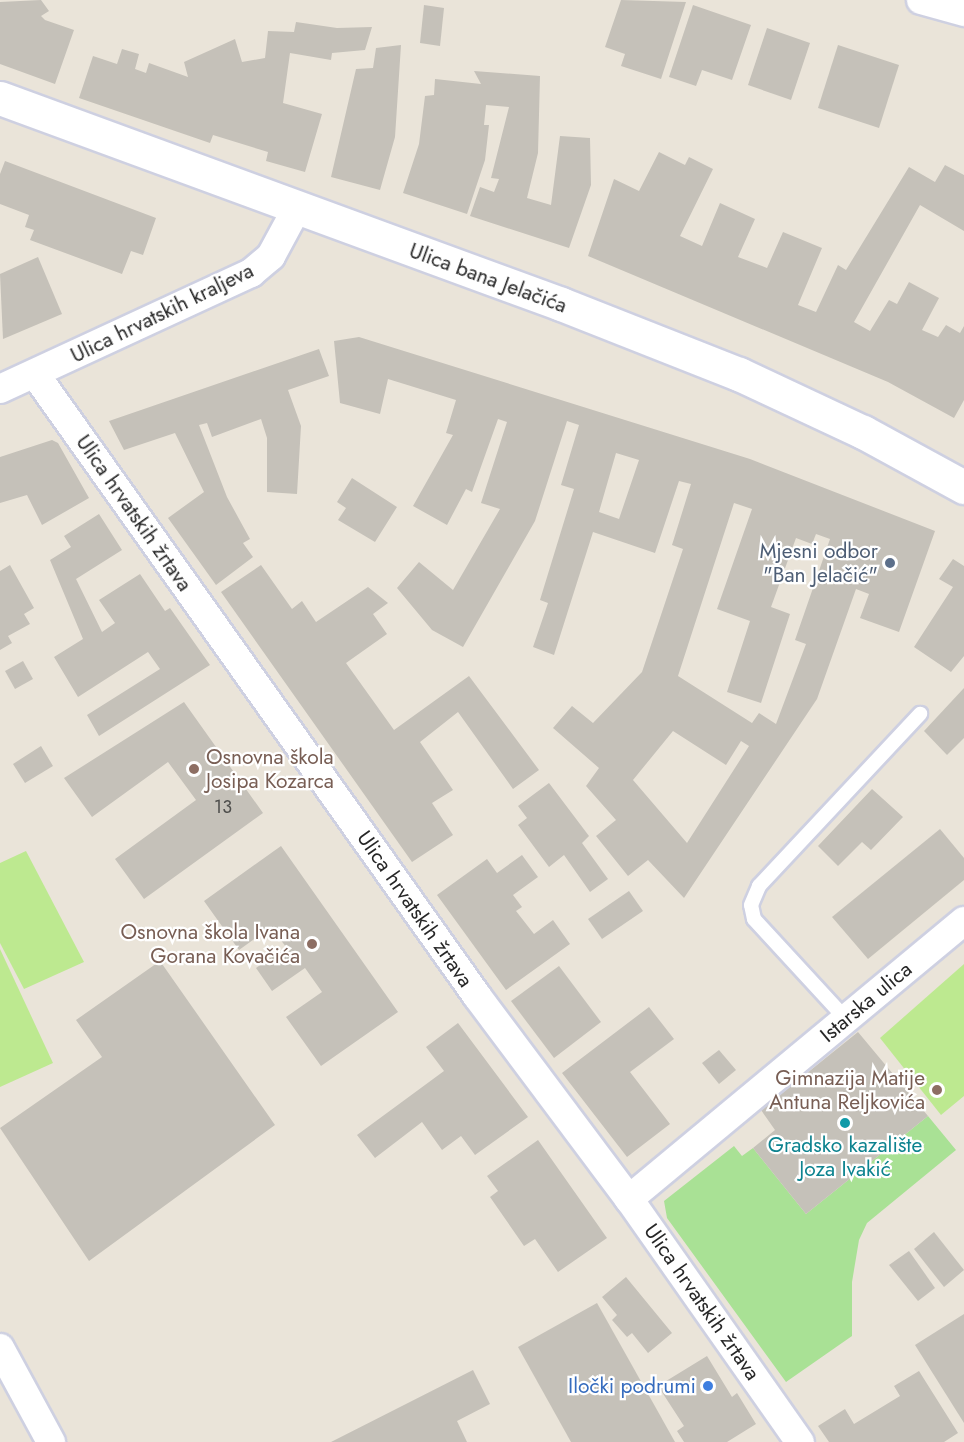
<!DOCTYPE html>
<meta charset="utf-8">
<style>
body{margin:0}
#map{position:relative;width:964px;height:1442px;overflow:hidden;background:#eae4d9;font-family:Jost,sans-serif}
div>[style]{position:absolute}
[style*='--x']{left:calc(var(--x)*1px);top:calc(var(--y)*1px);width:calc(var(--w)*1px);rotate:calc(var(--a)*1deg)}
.green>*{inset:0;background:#a9e195}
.pitch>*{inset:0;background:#bde990}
.building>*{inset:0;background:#c5c1b9}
.roads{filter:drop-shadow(2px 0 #ced0e1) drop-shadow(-2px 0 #ced0e1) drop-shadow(0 2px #ced0e1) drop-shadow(0 -2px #ced0e1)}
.lane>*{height:14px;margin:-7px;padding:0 7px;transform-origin:7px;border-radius:7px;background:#fff}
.street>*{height:28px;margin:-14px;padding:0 14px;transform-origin:14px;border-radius:14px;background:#fff}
.secondary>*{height:33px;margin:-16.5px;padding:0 16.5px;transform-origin:16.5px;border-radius:16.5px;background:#fff}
.dots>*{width:16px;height:16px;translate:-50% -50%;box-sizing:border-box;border:3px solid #fff;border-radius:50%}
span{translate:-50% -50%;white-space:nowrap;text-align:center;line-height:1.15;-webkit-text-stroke:4.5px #fff;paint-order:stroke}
.number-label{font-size:18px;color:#4e4e4c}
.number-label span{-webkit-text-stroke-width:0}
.street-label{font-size:21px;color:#272727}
.service-label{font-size:21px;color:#4e5e75}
.right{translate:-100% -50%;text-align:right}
.education-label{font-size:21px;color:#785e54}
.left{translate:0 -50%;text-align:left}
.culture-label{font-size:21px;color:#0d838f}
.shop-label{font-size:21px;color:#366cbe}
</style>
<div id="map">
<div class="green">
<div style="clip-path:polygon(928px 1116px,956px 1150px,867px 1223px,859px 1240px,852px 1282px,852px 1336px,786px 1382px,667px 1218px,664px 1201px,734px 1146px,742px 1156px,753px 1148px,806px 1214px)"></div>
</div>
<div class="pitch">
<div style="clip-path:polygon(26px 851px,84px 962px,24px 989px,0 943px,0 863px)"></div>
<div style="clip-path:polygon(0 949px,53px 1063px,0 1087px)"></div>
<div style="clip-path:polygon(964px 964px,964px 1096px,941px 1115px,880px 1038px)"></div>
</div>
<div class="building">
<div style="clip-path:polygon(41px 0,49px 11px,41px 16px,45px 20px,74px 30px,55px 84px,0 64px,0 2px)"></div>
<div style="clip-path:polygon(621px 0,686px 2px,661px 79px,621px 66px,625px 54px,605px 47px)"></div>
<div style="clip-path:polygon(424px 5px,444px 8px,440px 46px,420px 43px)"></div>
<div style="clip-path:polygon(693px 5px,751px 25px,732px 80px,702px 70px,696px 86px,669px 77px)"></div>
<div style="clip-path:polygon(296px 22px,337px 28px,372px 27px,365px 50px,332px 53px,331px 60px,290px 53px,283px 103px,322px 114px,305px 172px,266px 161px,268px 152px,213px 135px,210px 143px,79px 98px,93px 56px,117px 64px,122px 49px,139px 54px,135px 69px,146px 73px,149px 63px,188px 77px,184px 62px,235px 39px,242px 62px,265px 58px,268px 31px,294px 32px)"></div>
<div style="clip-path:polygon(767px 28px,810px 43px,791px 100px,748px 85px)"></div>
<div style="clip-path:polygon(401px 45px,395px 137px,380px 190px,331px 177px,356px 69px,373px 68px,376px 48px)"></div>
<div style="clip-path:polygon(838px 45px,899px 65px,879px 128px,818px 108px)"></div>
<div style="clip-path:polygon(474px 71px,540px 76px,538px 153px,527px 198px,551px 205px,560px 136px,590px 138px,591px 185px,569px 248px,470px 216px,480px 187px,494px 192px,499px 179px,491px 178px,509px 107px,486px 105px,484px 125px,489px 125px,485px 160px,467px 214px,403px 193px,419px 144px,425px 96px,434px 95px,435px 79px,481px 84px)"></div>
<div style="clip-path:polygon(659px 152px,685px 165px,689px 157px,713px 169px,680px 236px,702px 246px,720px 203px,755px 219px,738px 257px,767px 268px,783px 232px,822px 248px,798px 305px,816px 312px,838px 265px,846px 270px,909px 167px,935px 182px,945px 165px,964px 175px,964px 231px,920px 205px,854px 322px,870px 331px,889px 300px,897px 304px,909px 282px,939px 298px,922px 330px,938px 337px,946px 325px,960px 333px,964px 326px,964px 400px,954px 418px,888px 382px,588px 256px,614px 179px,639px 191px)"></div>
<div style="clip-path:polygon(5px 161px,156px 218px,143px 255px,131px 251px,122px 274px,30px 240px,34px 230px,25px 227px,29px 215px,0 204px,0 174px)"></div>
<div style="clip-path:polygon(38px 257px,62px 314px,3px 339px,0 274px)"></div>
<div style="clip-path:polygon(evenodd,359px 337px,750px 459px,935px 531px,899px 632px,860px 618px,869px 594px,856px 589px,817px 699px,684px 898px,648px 860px,628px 876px,596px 836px,616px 820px,586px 786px,599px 768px,553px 728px,572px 706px,593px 723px,642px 672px,683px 549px,672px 545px,691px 484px,679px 481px,655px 553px,593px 532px,554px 655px,533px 647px,548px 603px,540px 600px,574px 489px,561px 485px,579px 425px,567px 421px,535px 521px,463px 647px,432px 630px,397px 588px,419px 562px,453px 590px,500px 509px,481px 503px,507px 422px,498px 419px,472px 492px,466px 489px,447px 525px,413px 506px,453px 435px,446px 433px,456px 400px,388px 379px,380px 414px,340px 403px,334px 341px,359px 337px,616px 453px,639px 460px,619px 519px,599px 512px,616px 453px,359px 337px,734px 503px,752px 509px,717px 609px,750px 621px,727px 692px,761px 703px,790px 614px,771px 607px,796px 538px,812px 544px,816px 534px,830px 539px,795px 640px,806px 644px,776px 724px,759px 713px,752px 723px,678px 676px,734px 503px,359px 337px,673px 731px,726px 765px,741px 741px,749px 746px,687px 843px,633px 780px,673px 731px)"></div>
<div style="clip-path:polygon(319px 349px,329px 376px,288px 390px,301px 426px,297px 494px,267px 492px,267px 438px,261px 419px,212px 437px,207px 423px,199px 425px,227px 497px,250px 539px,243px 543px,253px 557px,216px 585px,168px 518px,204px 492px,175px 433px,124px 450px,109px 421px)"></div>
<div style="clip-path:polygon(52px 440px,58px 443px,89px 498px,42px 525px,27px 495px,0 503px,0 457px)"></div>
<div style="clip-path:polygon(352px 478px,397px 507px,375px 542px,338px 520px,346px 508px,337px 502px)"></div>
<div style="clip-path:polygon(99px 514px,122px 550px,76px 579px,102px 632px,115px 623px,99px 600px,140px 574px,165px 611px,170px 608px,210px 665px,99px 736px,87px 715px,160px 669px,148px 652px,78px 697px,54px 657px,83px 639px,50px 560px,71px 547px,64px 536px)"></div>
<div style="clip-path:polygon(953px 559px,964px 566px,964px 656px,951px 672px,914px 647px,953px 587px,939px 579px)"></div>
<div style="clip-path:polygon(10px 565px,34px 608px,24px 614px,30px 624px,8px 636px,12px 643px,0 650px,0 571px)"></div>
<div style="clip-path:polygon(261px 565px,292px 609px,302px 601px,316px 622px,368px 587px,388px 603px,373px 614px,387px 634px,346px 663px,394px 730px,469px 676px,539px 770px,513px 789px,458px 712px,420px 742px,453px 790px,432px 803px,453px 835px,412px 862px,221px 592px)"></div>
<div style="clip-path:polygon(23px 661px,33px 679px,15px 689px,5px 671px)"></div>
<div style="clip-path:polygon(964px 688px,964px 738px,947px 755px,924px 731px)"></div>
<div style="clip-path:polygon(184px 702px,263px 813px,144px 899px,115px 859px,196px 800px,168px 762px,92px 817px,64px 778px)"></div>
<div style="clip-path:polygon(41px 746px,53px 766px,25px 783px,13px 764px)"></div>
<div style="clip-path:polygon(549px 783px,589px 836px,582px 843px,608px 879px,590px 892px,564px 855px,549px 867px,518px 825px,527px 818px,518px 806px)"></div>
<div style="clip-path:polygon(872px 789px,903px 817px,871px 850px,862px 842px,838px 866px,818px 846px)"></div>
<div style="clip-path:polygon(940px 829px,964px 858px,964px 880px,868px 959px,832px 917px)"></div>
<div style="clip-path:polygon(281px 846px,398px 1012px,321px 1066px,286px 1017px,322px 992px,305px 968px,272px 991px,256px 968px,286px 947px,271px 927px,239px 950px,204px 901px)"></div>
<div style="clip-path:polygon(522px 855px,538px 877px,513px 895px,522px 907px,516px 911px,534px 934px,553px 920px,570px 944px,506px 990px,437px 895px,487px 859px,497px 873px)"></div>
<div style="clip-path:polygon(629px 891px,643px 911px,602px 939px,588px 919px)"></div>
<div style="clip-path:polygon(160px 961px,275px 1125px,89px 1261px,0 1128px,102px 1057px,76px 1020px)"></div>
<div style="clip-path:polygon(559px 966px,601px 1022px,554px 1058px,511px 1001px)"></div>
<div style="clip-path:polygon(649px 1007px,674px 1039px,630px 1072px,670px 1124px,627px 1157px,562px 1073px)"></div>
<div style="clip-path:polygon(458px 1023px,528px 1117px,475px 1155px,461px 1136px,442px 1150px,422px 1122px,375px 1158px,357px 1135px,444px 1071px,426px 1047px)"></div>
<div style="clip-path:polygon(858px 1032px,928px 1116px,806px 1214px,753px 1148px,775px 1130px,761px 1110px)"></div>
<div style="clip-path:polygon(719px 1050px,736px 1070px,719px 1084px,702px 1063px)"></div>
<div style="clip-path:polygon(538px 1140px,607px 1238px,558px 1272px,535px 1239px,524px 1246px,490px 1197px,498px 1191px,487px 1176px)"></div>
<div style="clip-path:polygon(934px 1232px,964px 1270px,944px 1287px,914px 1249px)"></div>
<div style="clip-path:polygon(909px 1251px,935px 1288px,918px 1301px,889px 1265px)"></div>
<div style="clip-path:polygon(626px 1277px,672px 1333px,648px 1353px,632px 1333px,627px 1337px,612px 1320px,617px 1315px,602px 1297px)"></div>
<div style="clip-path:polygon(597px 1303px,675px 1442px,571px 1442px,518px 1347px)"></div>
<div style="clip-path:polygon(964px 1314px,964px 1423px,915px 1345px)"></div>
<div style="clip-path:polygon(707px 1356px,732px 1397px,737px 1393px,756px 1424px,727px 1442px,684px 1442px,677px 1431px,684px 1426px,658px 1386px)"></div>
<div style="clip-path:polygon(473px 1370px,490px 1404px,457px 1421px,467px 1442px,331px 1442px)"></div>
<div style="clip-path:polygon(919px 1371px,958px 1433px,944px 1442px,829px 1442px,818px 1426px,845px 1409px,854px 1424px,900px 1396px,894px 1386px)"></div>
</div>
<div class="roads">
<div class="lane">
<div style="--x:846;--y:1019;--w:136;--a:-132.6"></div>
<div style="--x:754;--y:919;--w:14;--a:-102"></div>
<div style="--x:751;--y:905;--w:21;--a:-67"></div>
<div style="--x:759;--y:886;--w:236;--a:-46.9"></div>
</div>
<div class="street">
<div style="--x:921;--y:0;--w:45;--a:15.6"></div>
<div style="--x:35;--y:374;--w:763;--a:54.6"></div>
<div style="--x:477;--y:996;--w:254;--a:53.2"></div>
<div style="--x:629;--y:1199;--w:297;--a:54.9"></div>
<div style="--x:0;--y:389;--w:277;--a:-24.8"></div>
<div style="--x:251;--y:273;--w:26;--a:-40"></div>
<div style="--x:271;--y:256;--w:55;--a:-61.6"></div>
<div style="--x:629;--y:1199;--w:435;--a:-39.7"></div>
<div style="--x:0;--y:1348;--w:107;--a:61.5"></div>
</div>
<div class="secondary">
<div style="--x:0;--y:98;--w:598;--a:20.16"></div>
<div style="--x:561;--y:304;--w:191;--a:21.5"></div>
<div style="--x:739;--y:374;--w:137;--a:25.1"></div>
<div style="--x:863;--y:432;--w:115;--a:28.6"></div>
</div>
</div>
<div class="dots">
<div style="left:890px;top:563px;background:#5c6f8a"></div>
<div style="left:194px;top:769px;background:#8d6e63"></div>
<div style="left:312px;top:944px;background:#8d6e63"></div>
<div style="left:937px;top:1090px;background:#8d6e63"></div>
<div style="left:845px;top:1123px;background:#0f9aa8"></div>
<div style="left:708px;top:1386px;background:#3f7fe0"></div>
</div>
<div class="number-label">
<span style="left:223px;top:807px">13</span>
</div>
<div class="street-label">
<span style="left:488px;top:278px;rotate:20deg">Ulica bana Jelačića</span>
<span style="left:162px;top:313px;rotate:-26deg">Ulica hrvatskih kraljeva</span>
<span style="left:134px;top:513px;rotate:55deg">Ulica hrvatskih žrtava</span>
<span style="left:415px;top:909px;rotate:55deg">Ulica hrvatskih žrtava</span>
<span style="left:866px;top:1002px;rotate:-40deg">Istarska ulica</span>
<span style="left:702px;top:1302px;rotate:55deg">Ulica hrvatskih žrtava</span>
</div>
<div class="service-label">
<span class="right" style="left:878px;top:563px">Mjesni odbor<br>"Ban Jelačić"</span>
</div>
<div class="education-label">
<span class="left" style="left:206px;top:769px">Osnovna škola<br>Josipa Kozarca</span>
<span class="right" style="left:300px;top:944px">Osnovna škola Ivana<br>Gorana Kovačića</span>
<span class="right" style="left:925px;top:1090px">Gimnazija Matije<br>Antuna Reljkovića</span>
</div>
<div class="culture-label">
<span style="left:845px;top:1157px">Gradsko kazalište<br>Joza Ivakić</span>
</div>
<div class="shop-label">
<span class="right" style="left:696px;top:1386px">Iločki podrumi</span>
</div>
</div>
